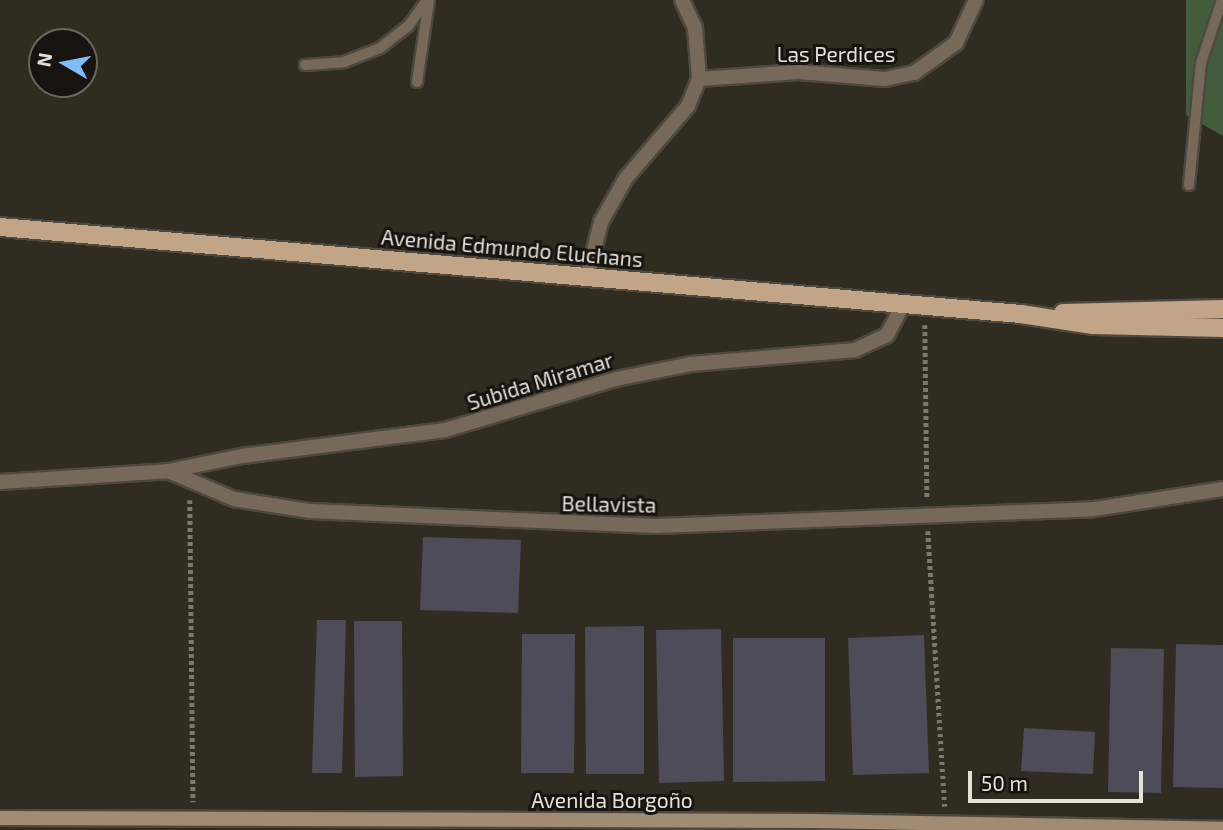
<!DOCTYPE html>
<meta charset="utf-8">
<style>
body{margin:0}
#map{position:relative;width:1223px;height:830px;overflow:hidden;background:#312c21;font-family:"Exo 2",sans-serif}
div>[style]{position:absolute}
[style*='--x']{left:calc(var(--x)*1px);top:calc(var(--y)*1px);width:calc(var(--w)*1px);rotate:calc(var(--a)*1deg)}
.green>*{inset:0;background:#435c3d}
.building>*{inset:0;background:#4d4c58}
.path>*{height:4.5px;margin-top:-2.25px;transform-origin:0;background:repeating-linear-gradient(90deg,#7c786e 0 3.5px,transparent 0 7px)}
.roads{filter:drop-shadow(2px 0 #4e493f) drop-shadow(-2px 0 #4e493f) drop-shadow(0 2px #4e493f) drop-shadow(0 -2px #4e493f)}
.lane>*{height:10px;margin:-5px;padding:0 5px;transform-origin:5px;border-radius:5px;background:#77695a}
.street>*{height:14px;margin:-7px;padding:0 7px;transform-origin:7px;border-radius:7px;background:#77695a}
.secondary>*{height:14px;margin:-7px;padding:0 7px;transform-origin:7px;border-radius:7px;background:#a18b73}
.primary>*{height:18px;margin:-9px;padding:0 9px;transform-origin:9px;border-radius:9px;background:#c1a586}
span{translate:-50% -50%;white-space:nowrap;text-align:center;line-height:1.15;-webkit-text-stroke:6px #17140f;paint-order:stroke}
.street-label{font-size:21px;color:#e5e1da}
.north{position:absolute;left:28px;top:28px;width:70px;height:70px;box-sizing:border-box;background:#17140f;border:2px solid #696660;border-radius:50%;rotate:280deg;font-size:19px;font-weight:700;line-height:28px;text-align:center;color:#e5e1da}
.north::after{content:'';display:block;margin:auto;width:24px;height:32px;background:#7ebdf9;clip-path:polygon(50% 0,100% 100%,50% 72%,0 100%)}
.scale{position:absolute;left:968px;top:771px;width:175px;height:32px;box-sizing:border-box;border:4px solid #e5e1da;border-top:0;padding-left:9px;font-size:21px;line-height:24px;white-space:nowrap;color:#e5e1da;-webkit-text-stroke:5px #17140f;paint-order:stroke}
</style>
<div id="map">
<div class="green">
<div style="clip-path:polygon(1186px 0,1223px 0,1223px 136px,1186px 115px)"></div>
</div>
<div class="building">
<div style="clip-path:polygon(423px 537px,521px 540px,518px 613px,420px 610px)"></div>
<div style="clip-path:polygon(317px 620px,346px 620px,342px 773px,312px 773px)"></div>
<div style="clip-path:polygon(354px 621px,402px 621px,403px 776px,355px 777px)"></div>
<div style="clip-path:polygon(644px 626px,644px 774px,586px 774px,585px 627px)"></div>
<div style="clip-path:polygon(721px 629px,724px 781px,659px 783px,656px 630px)"></div>
<div style="clip-path:polygon(522px 634px,575px 634px,574px 773px,521px 773px)"></div>
<div style="clip-path:polygon(924px 635px,929px 773px,853px 775px,848px 638px)"></div>
<div style="clip-path:polygon(733px 638px,825px 638px,825px 781px,733px 782px)"></div>
<div style="clip-path:polygon(1176px 644px,1223px 645px,1223px 788px,1173px 787px)"></div>
<div style="clip-path:polygon(1111px 648px,1164px 649px,1161px 793px,1108px 792px)"></div>
<div style="clip-path:polygon(1024px 728px,1095px 732px,1093px 774px,1021px 771px)"></div>
</div>
<div class="path">
<div style="--x:925;--y:325;--w:173;--a:89.3"></div>
<div style="--x:190;--y:500;--w:302;--a:89.4"></div>
<div style="--x:928;--y:531;--w:276;--a:86.5"></div>
</div>
<div class="roads">
<div class="lane">
<div style="--x:305;--y:65;--w:39;--a:-4"></div>
<div style="--x:344;--y:62;--w:39;--a:-21"></div>
<div style="--x:380;--y:48;--w:37;--a:-38"></div>
<div style="--x:409;--y:25;--w:31;--a:-54"></div>
<div style="--x:417;--y:82;--w:82;--a:-81.6"></div>
<div style="--x:1189;--y:185;--w:123;--a:-84.4"></div>
<div style="--x:1201;--y:63;--w:66;--a:-71.6"></div>
</div>
<div class="street">
<div style="--x:699;--y:79;--w:100;--a:-4"></div>
<div style="--x:799;--y:72;--w:86;--a:4.7"></div>
<div style="--x:885;--y:79;--w:30;--a:-12"></div>
<div style="--x:914;--y:73;--w:52;--a:-35.5"></div>
<div style="--x:956;--y:43;--w:47;--a:-65.1"></div>
<div style="--x:587;--y:277;--w:57;--a:-75.7"></div>
<div style="--x:601;--y:222;--w:51;--a:-60.4"></div>
<div style="--x:626;--y:178;--w:95;--a:-49.3"></div>
<div style="--x:688;--y:106;--w:29;--a:-68"></div>
<div style="--x:699;--y:79;--w:51;--a:-94.5"></div>
<div style="--x:695;--y:28;--w:31;--a:-115"></div>
<div style="--x:168;--y:471;--w:76;--a:-11.5"></div>
<div style="--x:242;--y:456;--w:205;--a:-7.3"></div>
<div style="--x:445;--y:430;--w:178;--a:-16.6"></div>
<div style="--x:616;--y:379;--w:76;--a:-11.3"></div>
<div style="--x:691;--y:364;--w:165;--a:-4.9"></div>
<div style="--x:855;--y:350;--w:35;--a:-25"></div>
<div style="--x:887;--y:335;--w:34;--a:-62"></div>
<div style="--x:0;--y:482;--w:168;--a:-3.7"></div>
<div style="--x:168;--y:471;--w:72;--a:23"></div>
<div style="--x:234;--y:499;--w:77;--a:9"></div>
<div style="--x:310;--y:511;--w:346;--a:2.5"></div>
<div style="--x:656;--y:526;--w:438;--a:-2.2"></div>
<div style="--x:1094;--y:509;--w:131;--a:-8.8"></div>
</div>
<div class="secondary">
<div style="--x:0;--y:818;--w:814;--a:0.21"></div>
<div style="--x:814;--y:821;--w:409;--a:1.1"></div>
</div>
<div class="primary">
<div style="--x:0;--y:227;--w:1025;--a:4.87"></div>
<div style="--x:1021;--y:314;--w:73;--a:8.7"></div>
<div style="--x:1093;--y:325;--w:130;--a:1.3"></div>
<div style="--x:1063;--y:313;--w:160;--a:-1.4"></div>
</div>
</div>
<div class="street-label">
<span style="left:836px;top:54px">Las Perdices</span>
<span style="left:512px;top:248px;rotate:5deg">Avenida Edmundo Eluchans</span>
<span style="left:540px;top:381px;rotate:-17deg">Subida Miramar</span>
<span style="left:609px;top:504px;rotate:1deg">Bellavista</span>
<span style="left:612px;top:800px">Avenida Borgoño</span>
</div>
<div class="north">N</div>
<div class="scale">50 m</div>
</div>
